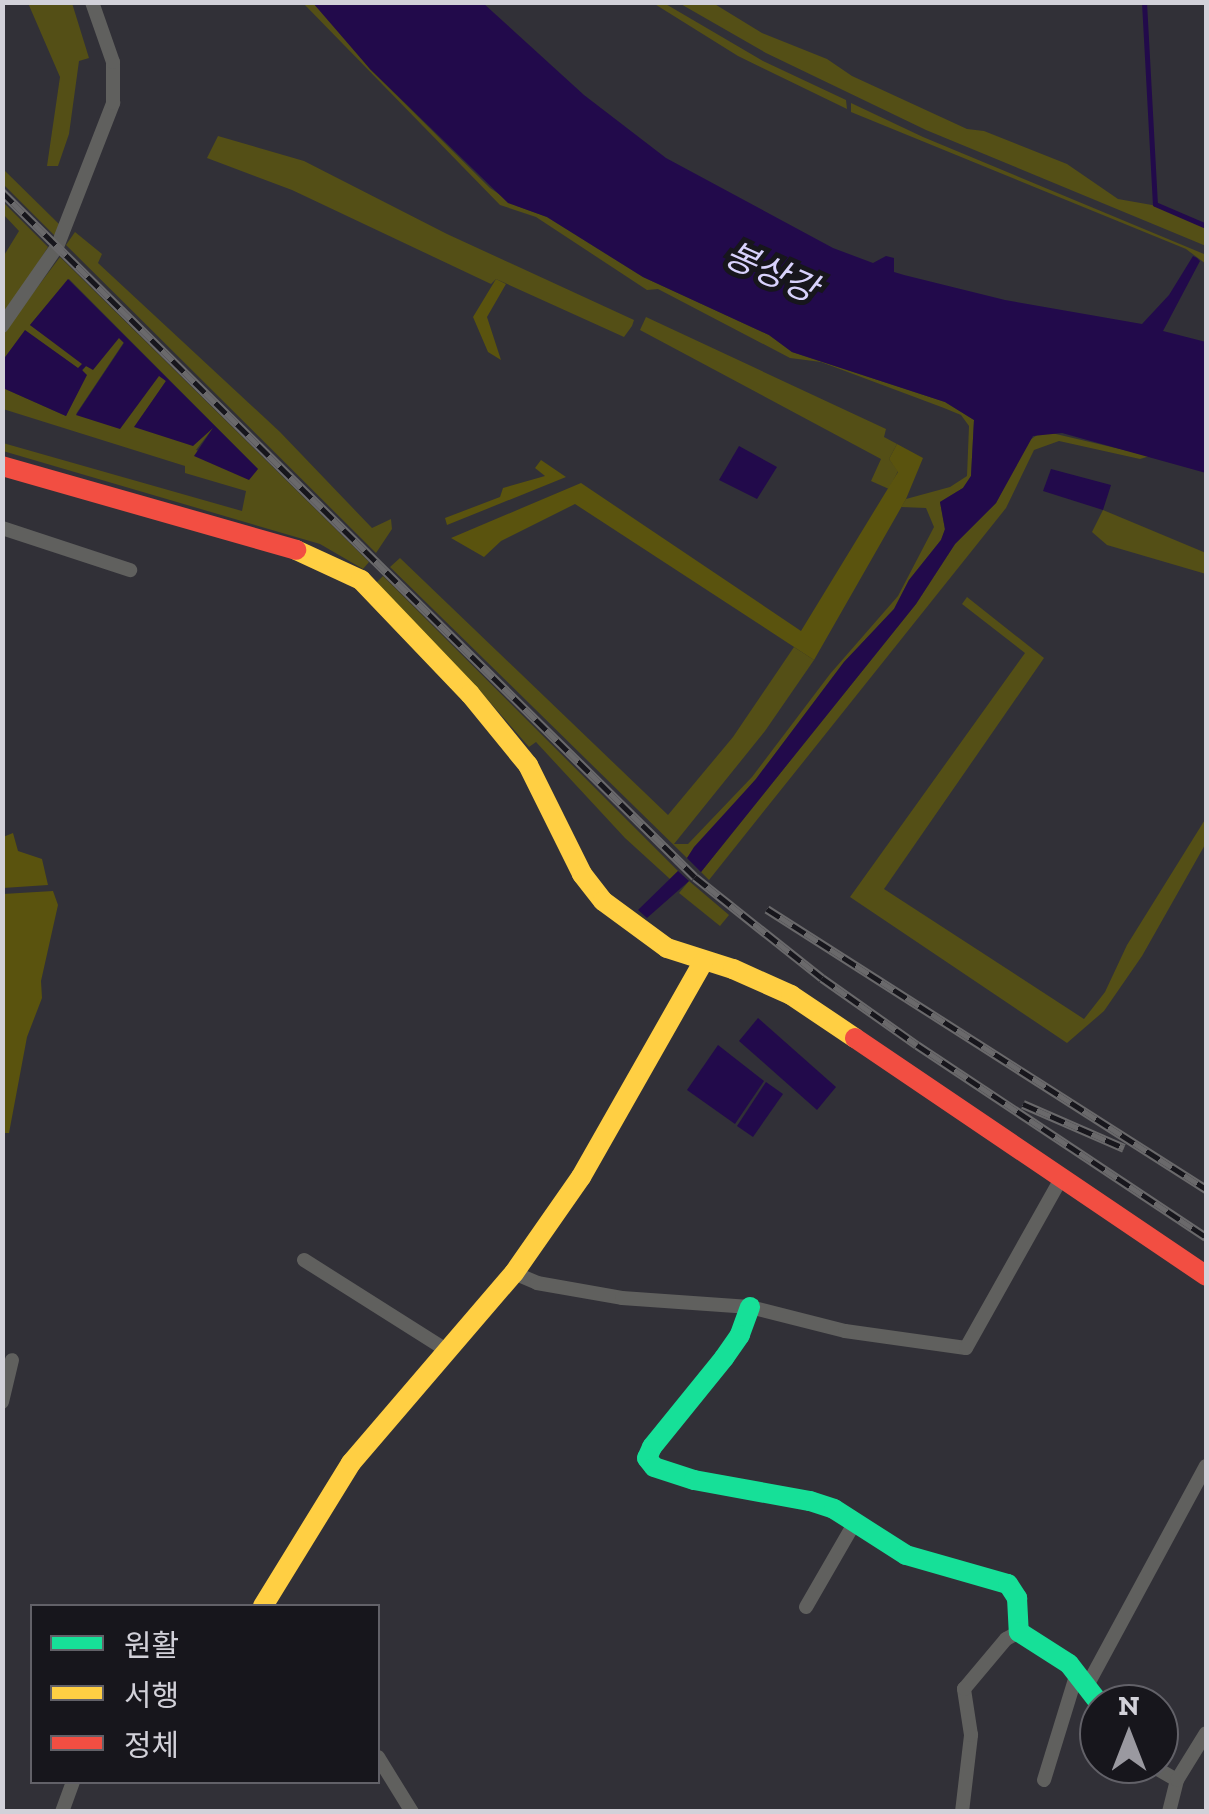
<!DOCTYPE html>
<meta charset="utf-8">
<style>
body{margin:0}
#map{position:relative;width:1209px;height:1814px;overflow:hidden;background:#313037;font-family:"Zilla Slab","Noto Sans KR",serif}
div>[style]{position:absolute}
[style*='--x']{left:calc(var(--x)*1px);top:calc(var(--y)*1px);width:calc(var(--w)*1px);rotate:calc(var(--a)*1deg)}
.green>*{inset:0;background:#544f16}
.forest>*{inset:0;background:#5a530e}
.water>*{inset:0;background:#220a4b}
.stream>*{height:5px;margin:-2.5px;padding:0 2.5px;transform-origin:2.5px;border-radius:2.5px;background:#220a4b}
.street>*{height:14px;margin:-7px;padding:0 7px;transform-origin:7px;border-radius:7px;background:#60605e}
.fast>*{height:20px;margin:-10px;padding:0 10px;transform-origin:10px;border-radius:10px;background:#16e098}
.slow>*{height:20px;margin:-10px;padding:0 10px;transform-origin:10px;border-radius:10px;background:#ffcf43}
.jam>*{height:20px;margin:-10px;padding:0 10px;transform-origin:10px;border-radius:10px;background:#f24e42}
.rail>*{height:9px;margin-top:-4.5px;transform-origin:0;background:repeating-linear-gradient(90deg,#17161c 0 15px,#6a696b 0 30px);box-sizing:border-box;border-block:2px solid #6a696b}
span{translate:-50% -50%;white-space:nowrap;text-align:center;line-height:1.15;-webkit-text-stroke:10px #17161c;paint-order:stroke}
.water-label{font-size:35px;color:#d8d2fc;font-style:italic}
.frame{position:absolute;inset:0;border:5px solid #d2d1d9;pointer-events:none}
.legend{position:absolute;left:30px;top:1604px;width:350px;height:180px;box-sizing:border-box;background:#17161c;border:2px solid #626168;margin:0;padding:12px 18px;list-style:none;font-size:30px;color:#d2d1d9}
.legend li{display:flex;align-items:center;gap:20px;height:50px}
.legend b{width:50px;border:2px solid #626168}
.north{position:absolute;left:1079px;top:1684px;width:100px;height:100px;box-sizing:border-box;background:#17161c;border:2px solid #626168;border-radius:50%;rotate:0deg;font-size:28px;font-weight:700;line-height:40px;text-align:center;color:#d2d1d9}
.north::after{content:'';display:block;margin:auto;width:35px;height:45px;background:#9a99a0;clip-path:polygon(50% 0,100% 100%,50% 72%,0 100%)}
</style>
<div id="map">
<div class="green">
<div style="clip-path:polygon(28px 3px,72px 3px,89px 58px,79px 61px,69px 134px,58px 166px,47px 166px,60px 77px)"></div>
<div style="clip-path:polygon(303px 3px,313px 3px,325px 14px,370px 69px,490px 188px,517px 206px,547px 217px,643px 277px,769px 335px,792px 352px,945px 402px,974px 420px,971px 476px,963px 488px,940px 502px,945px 530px,941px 540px,909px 580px,894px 609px,844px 662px,756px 779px,687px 858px,390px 567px,400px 558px,668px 815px,733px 737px,794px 647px,814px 660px,765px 731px,674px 844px,688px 844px,752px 777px,830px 674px,898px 596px,934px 527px,926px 508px,901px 507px,906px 499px,950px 487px,967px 476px,969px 426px,961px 415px,944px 408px,821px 362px,790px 358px,658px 289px,647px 290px,536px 217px,500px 205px)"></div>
<div style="clip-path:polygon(653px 3px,664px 3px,763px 61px,846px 100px,847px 109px,738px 56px)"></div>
<div style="clip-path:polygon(679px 3px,713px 3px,762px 33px,827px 59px,852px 76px,967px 129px,984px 131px,1067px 164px,1118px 199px,1152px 205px,1190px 219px,1206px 229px,1206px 246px,926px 130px,766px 53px)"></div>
<div style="clip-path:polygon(851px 103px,923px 137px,1204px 254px,1206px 264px,1186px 249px,851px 112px)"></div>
<div style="clip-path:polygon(218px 136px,304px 161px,447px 234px,634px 320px,632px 326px,624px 337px,496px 279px,491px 284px,292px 190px,207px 158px)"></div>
<div style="clip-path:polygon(2px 168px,62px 227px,56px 237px,3px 184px)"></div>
<div style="clip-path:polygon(2px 201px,48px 247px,3px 319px,3px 257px,19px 231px,3px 214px)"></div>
<div style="clip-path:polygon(75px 232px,102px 254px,98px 263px,280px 432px,372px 528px,391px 519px,392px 529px,376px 553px,66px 245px)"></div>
<div style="clip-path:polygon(60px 257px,369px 562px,363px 569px,320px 544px,3px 451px,3px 443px,242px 511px,246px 491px,185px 473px,185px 466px,3px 409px,3px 388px,66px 416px,82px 371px,86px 366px,93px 369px,118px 337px,124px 342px,76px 414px,159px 375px,166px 381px,135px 427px,213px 428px,196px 450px,258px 469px,69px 279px,30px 325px,83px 363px,79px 369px,25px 331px,3px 360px,3px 333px)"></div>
<div style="clip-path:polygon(646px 317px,886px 429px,884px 437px,897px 444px,889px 459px,898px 471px,889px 489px,871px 481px,881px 459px,640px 330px)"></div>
<div style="clip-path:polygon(1043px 431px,1150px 456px,1140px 459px,1059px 441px,1034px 450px,1006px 508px,709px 880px,701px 872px,916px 604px,955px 544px,996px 503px,1027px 442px)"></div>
<div style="clip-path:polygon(1103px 510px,1206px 553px,1206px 574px,1107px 545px,1092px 532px)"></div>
<div style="clip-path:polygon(383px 576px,678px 871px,670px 879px,625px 838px,536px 742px,529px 747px,481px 692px,381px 592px,376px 583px)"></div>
<div style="clip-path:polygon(967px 597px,1044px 658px,884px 889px,1084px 1019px,1105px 992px,1127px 945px,1206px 818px,1206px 843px,1142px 956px,1104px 1011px,1067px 1043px,850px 897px,1025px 653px,962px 604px)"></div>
<div style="clip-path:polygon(689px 881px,729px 915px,720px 926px,679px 893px)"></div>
</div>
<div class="forest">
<div style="clip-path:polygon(496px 279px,506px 284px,487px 317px,501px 360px,488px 352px,473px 317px)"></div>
<div style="clip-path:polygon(897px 444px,923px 458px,906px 499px,814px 660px,575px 504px,501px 541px,484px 557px,451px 538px,581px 483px,801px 631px,898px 472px,889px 459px)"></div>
<div style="clip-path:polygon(541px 460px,566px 477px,447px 525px,445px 518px,500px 497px,503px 488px,545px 476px,535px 468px)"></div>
<div style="clip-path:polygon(13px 833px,18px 851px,42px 859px,48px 885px,3px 888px,3px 837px)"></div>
<div style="clip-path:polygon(53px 891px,58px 905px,41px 981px,42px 998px,27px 1037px,9px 1133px,3px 1133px,3px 894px)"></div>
</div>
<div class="water">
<div style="clip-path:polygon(313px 3px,483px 3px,584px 95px,666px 158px,833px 248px,873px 263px,886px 256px,894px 258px,894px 272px,904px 275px,1005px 300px,1142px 324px,1169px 295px,1193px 256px,1197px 258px,1200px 261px,1163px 331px,1206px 342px,1206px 473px,1062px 433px,1033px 436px,996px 503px,955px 544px,916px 604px,701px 872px,687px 858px,694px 847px,756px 779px,844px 662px,894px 609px,909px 580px,941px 540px,945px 529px,940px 502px,963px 488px,971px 476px,974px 420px,945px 402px,792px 352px,769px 335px,643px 277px,547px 217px,508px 203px,370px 69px)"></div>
<div style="clip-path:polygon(68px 279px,258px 469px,249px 480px,194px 456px,213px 428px,193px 446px,134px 427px,166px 381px,159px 376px,120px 429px,76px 415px,124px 343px,119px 338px,93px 370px,86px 366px,82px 370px,87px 375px,66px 416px,3px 388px,3px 360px,25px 330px,78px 368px,82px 364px,30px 325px)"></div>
<div style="clip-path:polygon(739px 446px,777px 467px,757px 499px,719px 480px)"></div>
<div style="clip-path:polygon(1051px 469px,1111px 485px,1103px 510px,1043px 491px)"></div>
<div style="clip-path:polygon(678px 871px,689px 881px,647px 918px,638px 910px)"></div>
<div style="clip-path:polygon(758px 1018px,836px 1087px,817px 1110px,739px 1041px)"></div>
<div style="clip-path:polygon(718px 1045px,764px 1081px,735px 1124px,687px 1090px)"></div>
<div style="clip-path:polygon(766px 1082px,783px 1094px,753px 1137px,737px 1126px)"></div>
</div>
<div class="stream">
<div style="--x:1144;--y:2;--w:202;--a:86.9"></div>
<div style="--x:1155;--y:204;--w:56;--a:23.3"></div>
</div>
<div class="street">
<div style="--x:2;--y:326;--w:96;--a:-55.2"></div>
<div style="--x:57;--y:247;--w:155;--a:-68.7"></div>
<div style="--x:113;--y:103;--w:41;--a:-90"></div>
<div style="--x:113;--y:62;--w:64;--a:-109.3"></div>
<div style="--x:2;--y:528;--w:135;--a:18.2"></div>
<div style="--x:304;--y:1260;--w:170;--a:32.3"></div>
<div style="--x:514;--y:1273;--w:25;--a:23"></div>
<div style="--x:537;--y:1283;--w:86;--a:10"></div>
<div style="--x:622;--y:1298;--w:128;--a:4"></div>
<div style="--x:750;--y:1307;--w:98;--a:14.2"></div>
<div style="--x:845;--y:1331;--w:122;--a:8"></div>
<div style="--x:966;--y:1348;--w:196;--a:-60.7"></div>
<div style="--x:2;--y:1402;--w:43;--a:-76.6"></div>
<div style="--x:806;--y:1607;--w:96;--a:-60"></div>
<div style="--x:1088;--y:1684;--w:248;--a:-61.6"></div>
<div style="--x:378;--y:1757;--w:65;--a:58.3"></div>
<div style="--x:1149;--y:1764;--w:32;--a:30"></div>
<div style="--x:1044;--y:1780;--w:112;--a:-72.9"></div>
<div style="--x:62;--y:1812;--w:32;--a:-70"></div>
<div style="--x:962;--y:1812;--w:78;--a:-83.3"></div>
<div style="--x:971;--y:1735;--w:47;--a:-98.7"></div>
<div style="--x:964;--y:1689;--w:65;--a:-50"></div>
<div style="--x:1006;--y:1639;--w:15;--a:-28"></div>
<div style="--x:1169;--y:1812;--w:33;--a:-76"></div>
<div style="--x:1177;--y:1780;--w:55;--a:-58.3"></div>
</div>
<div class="fast">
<div style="--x:750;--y:1307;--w:30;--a:110"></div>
<div style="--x:740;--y:1335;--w:28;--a:125"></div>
<div style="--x:724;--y:1358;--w:114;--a:129"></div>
<div style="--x:652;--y:1447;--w:12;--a:114"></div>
<div style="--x:647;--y:1458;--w:11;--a:52"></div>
<div style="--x:654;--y:1467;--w:42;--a:18"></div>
<div style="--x:694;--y:1480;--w:118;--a:10.3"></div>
<div style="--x:810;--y:1501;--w:25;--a:18"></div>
<div style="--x:834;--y:1509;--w:85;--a:32.6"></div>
<div style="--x:906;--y:1555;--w:106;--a:15.9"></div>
<div style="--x:1008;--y:1584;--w:17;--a:57"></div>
<div style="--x:1017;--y:1598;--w:34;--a:87"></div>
<div style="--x:1019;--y:1632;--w:59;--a:32.6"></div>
<div style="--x:1069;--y:1664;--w:51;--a:52.2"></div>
</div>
<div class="slow">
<div style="--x:296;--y:550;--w:72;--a:24.8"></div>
<div style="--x:361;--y:580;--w:158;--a:46.3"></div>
<div style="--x:470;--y:694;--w:92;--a:50.8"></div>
<div style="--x:528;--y:765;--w:122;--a:63.6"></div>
<div style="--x:582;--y:874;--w:34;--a:52"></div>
<div style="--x:603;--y:901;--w:79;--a:36.3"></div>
<div style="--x:667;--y:948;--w:69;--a:17.7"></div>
<div style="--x:733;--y:969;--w:64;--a:24.1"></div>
<div style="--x:791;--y:995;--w:77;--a:33.9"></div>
<div style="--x:263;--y:1606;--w:168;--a:-58.4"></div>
<div style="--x:351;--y:1463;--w:250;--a:-49.4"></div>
<div style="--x:514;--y:1273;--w:117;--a:-55.1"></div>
<div style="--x:581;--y:1177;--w:247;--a:-60.4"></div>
</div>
<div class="jam">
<div style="--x:2;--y:466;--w:306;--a:15.9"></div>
<div style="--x:855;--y:1038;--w:424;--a:34.1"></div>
</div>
<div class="rail">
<div style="--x:2;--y:192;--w:974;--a:44.67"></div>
<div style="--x:695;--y:877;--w:162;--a:38.5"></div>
<div style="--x:822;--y:978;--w:116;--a:35.2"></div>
<div style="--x:917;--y:1045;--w:347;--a:33.6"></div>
<div style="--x:767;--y:909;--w:521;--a:32.53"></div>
<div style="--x:1023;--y:1104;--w:110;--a:23.5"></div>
</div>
<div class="water-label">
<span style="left:771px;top:272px;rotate:24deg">봉상강</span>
</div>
<div class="frame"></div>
<ul class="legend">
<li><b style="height:12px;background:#16e098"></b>원활</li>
<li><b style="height:12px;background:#ffcf43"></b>서행</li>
<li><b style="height:12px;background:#f24e42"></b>정체</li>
</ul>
<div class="north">N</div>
</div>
